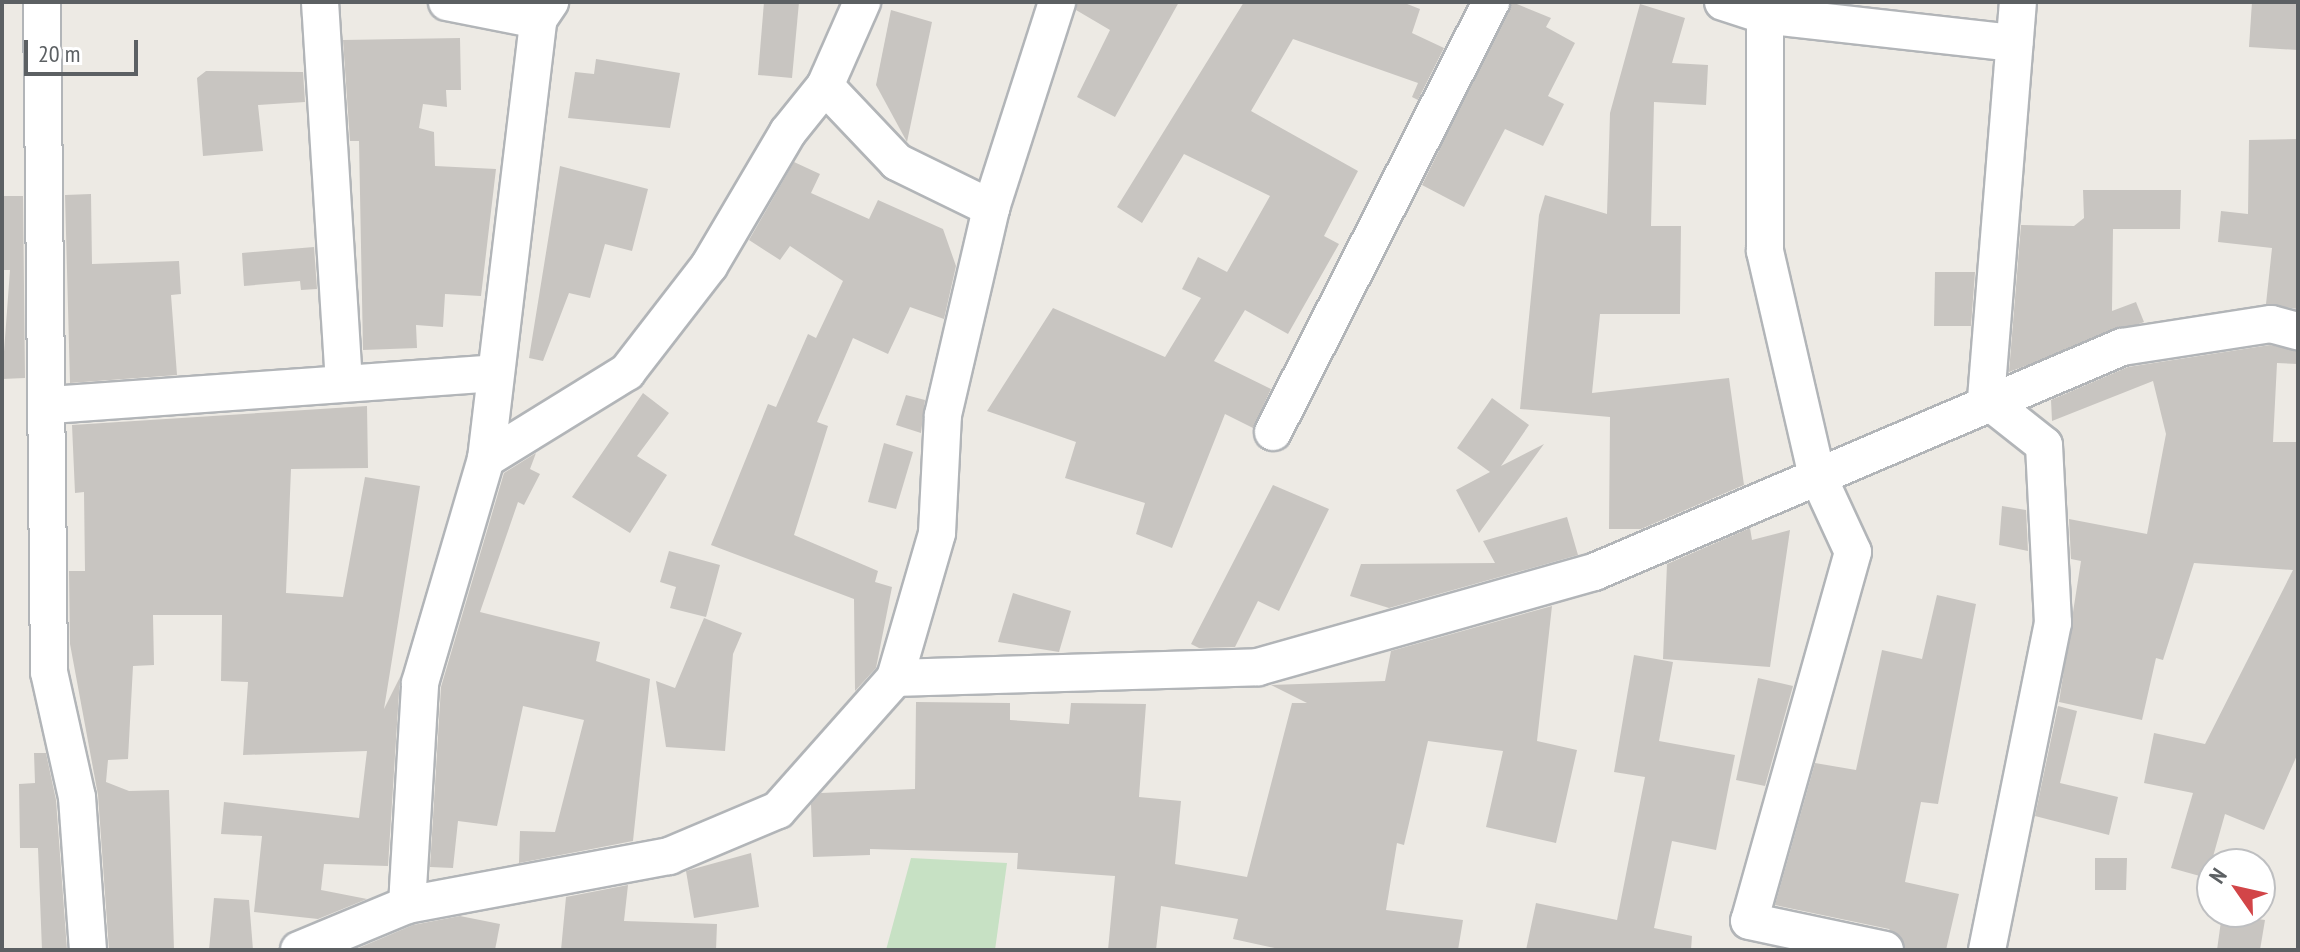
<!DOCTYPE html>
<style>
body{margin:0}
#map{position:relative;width:2300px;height:952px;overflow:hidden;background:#edeae4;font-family:"PT Sans Narrow",sans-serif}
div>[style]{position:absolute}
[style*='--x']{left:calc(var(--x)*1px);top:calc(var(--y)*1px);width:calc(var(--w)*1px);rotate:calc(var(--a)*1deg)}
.green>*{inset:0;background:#c7e1c4}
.building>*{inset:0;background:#c8c5c1}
.roads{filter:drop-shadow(2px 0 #b2b5b8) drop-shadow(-2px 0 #b2b5b8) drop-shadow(0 2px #b2b5b8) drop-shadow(0 -2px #b2b5b8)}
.minor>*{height:36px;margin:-18px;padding:0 18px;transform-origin:18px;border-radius:18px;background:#fff}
span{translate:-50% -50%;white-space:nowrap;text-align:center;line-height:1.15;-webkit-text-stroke:6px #fff;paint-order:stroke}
.frame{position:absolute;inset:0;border:4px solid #5c6063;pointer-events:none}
.north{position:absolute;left:2196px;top:848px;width:80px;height:80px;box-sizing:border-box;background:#fff;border:2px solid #bebfc1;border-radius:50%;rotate:304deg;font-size:22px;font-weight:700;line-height:32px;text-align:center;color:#5c6063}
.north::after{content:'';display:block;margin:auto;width:28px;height:36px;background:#d24548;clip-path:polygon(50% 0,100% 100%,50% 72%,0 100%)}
.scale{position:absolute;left:24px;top:40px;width:114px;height:36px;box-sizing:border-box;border:4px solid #5c6063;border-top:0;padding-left:10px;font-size:24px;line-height:28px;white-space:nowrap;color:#5c6063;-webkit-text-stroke:6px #fff;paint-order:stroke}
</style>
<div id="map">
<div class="green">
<div style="clip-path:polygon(911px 858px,1007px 863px,995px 950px,886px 950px)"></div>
</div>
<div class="building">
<div style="clip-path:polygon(764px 2px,799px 2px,792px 78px,758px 75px)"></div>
<div style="clip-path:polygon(1077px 2px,1179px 2px,1115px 117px,1077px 97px,1110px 30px,1076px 10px)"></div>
<div style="clip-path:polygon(1244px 2px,1402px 2px,1420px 9px,1412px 33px,1444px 48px,1418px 100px,1412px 97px,1418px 83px,1293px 39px,1251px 111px,1358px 171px,1324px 236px,1339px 244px,1288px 334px,1245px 310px,1214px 361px,1271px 389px,1253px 428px,1225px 414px,1172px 548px,1136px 534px,1145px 503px,1065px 478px,1076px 442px,987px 411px,1053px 308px,1165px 357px,1201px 298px,1182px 289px,1198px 257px,1227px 272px,1270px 196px,1184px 154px,1142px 223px,1117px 207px)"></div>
<div style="clip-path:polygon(1512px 2px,1551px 18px,1546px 27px,1575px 43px,1548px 96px,1564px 104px,1543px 146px,1505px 129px,1464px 207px,1422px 185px)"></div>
<div style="clip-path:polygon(2252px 2px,2298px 2px,2298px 50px,2249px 47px)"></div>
<div style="clip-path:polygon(1640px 4px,1685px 18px,1672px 63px,1708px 65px,1706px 105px,1654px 102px,1651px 226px,1681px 226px,1680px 314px,1600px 314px,1592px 393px,1729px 378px,1744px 485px,1641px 529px,1609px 529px,1610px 417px,1520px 409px,1539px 215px,1545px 195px,1607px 214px,1610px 113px)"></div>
<div style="clip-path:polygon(891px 10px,932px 22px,907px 142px,876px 85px)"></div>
<div style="clip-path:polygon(460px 38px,461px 90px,446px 90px,447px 107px,423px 104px,419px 128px,434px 132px,435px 166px,496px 169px,481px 296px,445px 294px,443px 327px,416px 325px,417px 348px,363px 350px,359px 141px,350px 141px,343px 40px)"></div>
<div style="clip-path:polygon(596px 59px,680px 73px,670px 128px,568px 118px,575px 72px,594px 74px)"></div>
<div style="clip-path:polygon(206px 71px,303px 72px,305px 102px,258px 105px,263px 151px,203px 156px,197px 78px)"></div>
<div style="clip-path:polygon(2298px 139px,2298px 309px,2266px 304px,2272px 248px,2218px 242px,2221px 211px,2248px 214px,2249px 140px)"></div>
<div style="clip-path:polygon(794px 162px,820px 174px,811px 193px,869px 219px,878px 200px,943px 229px,956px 266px,944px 319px,910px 307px,888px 354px,853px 338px,817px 422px,828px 426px,794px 535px,878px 571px,875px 582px,892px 587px,876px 668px,855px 691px,854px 599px,711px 545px,768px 404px,776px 407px,808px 334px,816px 338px,843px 281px,790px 246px,780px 260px,749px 240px)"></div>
<div style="clip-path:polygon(560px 166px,648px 189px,632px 251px,605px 244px,590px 298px,569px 293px,543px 361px,529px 358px)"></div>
<div style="clip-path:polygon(2083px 190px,2181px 190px,2180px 229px,2113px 229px,2112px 311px,2136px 302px,2144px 322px,2009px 372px,2021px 225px,2074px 226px,2084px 218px)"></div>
<div style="clip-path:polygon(91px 194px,92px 264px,179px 261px,181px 294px,171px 295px,177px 375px,70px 383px,65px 195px)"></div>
<div style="clip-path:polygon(2px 196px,23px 196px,25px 378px,2px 379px,10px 270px,2px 270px)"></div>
<div style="clip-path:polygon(314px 247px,317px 289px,301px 290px,300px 281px,244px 286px,242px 253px)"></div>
<div style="clip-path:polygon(1935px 272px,1975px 272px,1971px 326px,1934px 326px)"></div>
<div style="clip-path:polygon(2270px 345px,2298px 351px,2298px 364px,2277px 363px,2273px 442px,2298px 442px,2298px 753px,2264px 830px,2225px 814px,2207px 878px,2171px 868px,2193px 793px,2144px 783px,2154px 733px,2205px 744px,2293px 570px,2194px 563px,2163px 660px,2156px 658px,2142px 720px,2059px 702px,2081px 561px,2071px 559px,2069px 519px,2147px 534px,2166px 434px,2153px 381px,2052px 421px,2051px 400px,2128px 367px)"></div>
<div style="clip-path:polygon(643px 393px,669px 413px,637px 456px,667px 475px,630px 533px,572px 497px)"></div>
<div style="clip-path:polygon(906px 395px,925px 400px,921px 433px,896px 425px)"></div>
<div style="clip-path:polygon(1492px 398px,1529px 425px,1501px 466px,1544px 444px,1479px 533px,1456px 490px,1490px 472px,1457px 448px)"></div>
<div style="clip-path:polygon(367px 406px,368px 468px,291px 469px,286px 593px,343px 597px,365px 477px,420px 486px,384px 709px,400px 677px,388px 866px,324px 864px,321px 890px,367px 899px,318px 919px,254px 912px,262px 836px,221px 834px,224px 802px,359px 818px,367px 751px,243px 755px,248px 682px,221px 681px,222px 615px,153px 615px,154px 665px,133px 666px,128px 759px,108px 760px,106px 782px,129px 791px,169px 790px,174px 950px,109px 950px,98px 795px,70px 644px,69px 571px,85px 571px,84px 492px,75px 493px,72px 425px)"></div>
<div style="clip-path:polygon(884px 443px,913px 452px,896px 509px,868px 502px)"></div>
<div style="clip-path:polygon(536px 453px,530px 469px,540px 474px,524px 505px,518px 502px,480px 612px,600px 642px,596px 661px,650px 679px,633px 841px,519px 863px,520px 831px,555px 832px,584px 720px,523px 706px,497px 826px,458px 821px,453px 868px,430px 867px,441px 687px,504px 473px)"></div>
<div style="clip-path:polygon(1273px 485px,1329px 509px,1279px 611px,1258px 601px,1235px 647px,1199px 648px,1191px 644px)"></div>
<div style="clip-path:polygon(2002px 506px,2026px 510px,2028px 551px,1999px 545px)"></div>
<div style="clip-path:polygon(1567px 517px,1578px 555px,1389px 608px,1350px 596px,1361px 564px,1495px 563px,1483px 541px)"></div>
<div style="clip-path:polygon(1750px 528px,1752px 540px,1790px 530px,1770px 667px,1663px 659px,1667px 564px)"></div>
<div style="clip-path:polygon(669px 551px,720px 565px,706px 617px,670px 608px,676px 587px,660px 582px)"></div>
<div style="clip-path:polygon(1013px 593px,1071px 611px,1059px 652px,998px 642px)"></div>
<div style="clip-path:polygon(1937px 595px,1976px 604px,1938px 804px,1921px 802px,1905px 882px,1959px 894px,1946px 950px,1906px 950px,1889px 929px,1775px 905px,1815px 763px,1856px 770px,1882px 650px,1922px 659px)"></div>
<div style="clip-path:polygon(1552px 606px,1537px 741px,1577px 750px,1556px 843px,1486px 827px,1503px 751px,1428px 741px,1404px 845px,1397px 843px,1386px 910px,1463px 920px,1458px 950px,1284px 950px,1233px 939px,1238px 919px,1161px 906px,1156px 950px,1108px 950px,1115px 876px,1017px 869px,1018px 853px,870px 849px,870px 855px,813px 857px,811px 804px,821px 793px,915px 789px,916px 702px,1010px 703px,1010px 720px,1069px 724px,1071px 703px,1146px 704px,1139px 797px,1181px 801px,1175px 864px,1247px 877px,1292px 703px,1307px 703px,1271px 685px,1385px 681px,1391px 651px)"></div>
<div style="clip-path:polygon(704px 618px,742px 633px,733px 654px,725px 751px,666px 747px,656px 681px,675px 688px)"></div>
<div style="clip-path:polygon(1634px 655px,1673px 662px,1659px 741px,1735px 755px,1716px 850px,1672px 841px,1654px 928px,1692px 936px,1691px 950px,1526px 950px,1536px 903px,1617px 920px,1645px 777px,1614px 772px)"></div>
<div style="clip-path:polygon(1758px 678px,1793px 686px,1765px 786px,1736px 780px)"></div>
<div style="clip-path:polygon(2058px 706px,2077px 711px,2060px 783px,2118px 797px,2109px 835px,2035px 816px)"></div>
<div style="clip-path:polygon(34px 753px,46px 753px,56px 800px,67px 950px,42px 950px,38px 848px,20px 848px,19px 784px,35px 783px)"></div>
<div style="clip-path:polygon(751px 853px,759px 907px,694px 918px,686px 871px)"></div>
<div style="clip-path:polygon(2095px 858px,2127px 858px,2126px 890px,2095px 890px)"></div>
<div style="clip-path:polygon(628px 885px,624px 921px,717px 924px,716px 950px,561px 950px,566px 897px)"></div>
<div style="clip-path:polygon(214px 898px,249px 900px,253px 950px,209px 950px)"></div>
<div style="clip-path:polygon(2222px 914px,2265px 920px,2260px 950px,2217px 950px)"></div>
<div style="clip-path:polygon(460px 916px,500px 924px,495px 950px,354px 950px,413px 925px)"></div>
</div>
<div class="roads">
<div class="minor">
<div style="--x:42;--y:2;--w:670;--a:89.4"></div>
<div style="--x:49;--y:672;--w:128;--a:77.4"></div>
<div style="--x:77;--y:797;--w:153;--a:85.9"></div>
<div style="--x:320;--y:2;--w:382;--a:86.4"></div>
<div style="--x:447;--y:2;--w:93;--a:11.2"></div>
<div style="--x:1723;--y:2;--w:42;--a:18"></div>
<div style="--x:1763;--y:15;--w:253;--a:6.4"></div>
<div style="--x:1765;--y:2;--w:249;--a:90"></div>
<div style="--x:1765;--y:251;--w:227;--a:77"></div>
<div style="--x:1816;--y:472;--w:88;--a:65.2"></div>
<div style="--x:1853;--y:552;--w:383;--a:105.7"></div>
<div style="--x:1749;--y:921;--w:139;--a:12"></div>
<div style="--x:825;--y:86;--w:105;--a:46.5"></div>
<div style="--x:897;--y:162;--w:105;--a:26.1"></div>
<div style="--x:51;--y:405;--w:445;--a:-4.1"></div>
<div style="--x:1273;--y:432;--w:482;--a:-63.1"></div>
<div style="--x:486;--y:459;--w:166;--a:-31.7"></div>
<div style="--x:627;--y:372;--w:134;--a:-52.3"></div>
<div style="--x:709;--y:266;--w:156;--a:-59.5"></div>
<div style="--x:788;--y:132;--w:59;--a:-51.2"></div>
<div style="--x:825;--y:86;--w:92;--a:-66.2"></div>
<div style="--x:895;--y:678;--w:151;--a:-73.8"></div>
<div style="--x:937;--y:533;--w:118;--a:-87.1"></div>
<div style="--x:943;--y:415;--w:212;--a:-76.9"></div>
<div style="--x:991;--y:208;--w:216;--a:-72.2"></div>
<div style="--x:407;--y:905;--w:222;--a:-86.6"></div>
<div style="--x:420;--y:683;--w:234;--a:-73.6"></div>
<div style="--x:486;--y:459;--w:442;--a:-83.2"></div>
<div style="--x:538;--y:20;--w:22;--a:-56"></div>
<div style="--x:299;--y:950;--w:117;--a:-22.6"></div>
<div style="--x:407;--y:905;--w:267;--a:-10.6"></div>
<div style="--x:669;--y:856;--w:118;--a:-22.9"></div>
<div style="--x:778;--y:810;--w:176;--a:-48.4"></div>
<div style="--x:895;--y:678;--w:363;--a:-1.7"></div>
<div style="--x:1258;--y:667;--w:349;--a:-15.8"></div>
<div style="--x:1594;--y:572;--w:574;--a:-23.08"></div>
<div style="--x:2122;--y:347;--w:151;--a:-8.8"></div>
<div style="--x:2271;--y:324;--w:28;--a:15"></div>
<div style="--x:1987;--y:950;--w:334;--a:-78.6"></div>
<div style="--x:2053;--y:623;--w:178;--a:-92.9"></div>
<div style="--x:2044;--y:445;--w:74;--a:-141.6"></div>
<div style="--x:1986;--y:399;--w:398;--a:-85.4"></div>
</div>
</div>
<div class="frame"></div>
<div class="north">N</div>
<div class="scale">20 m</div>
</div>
